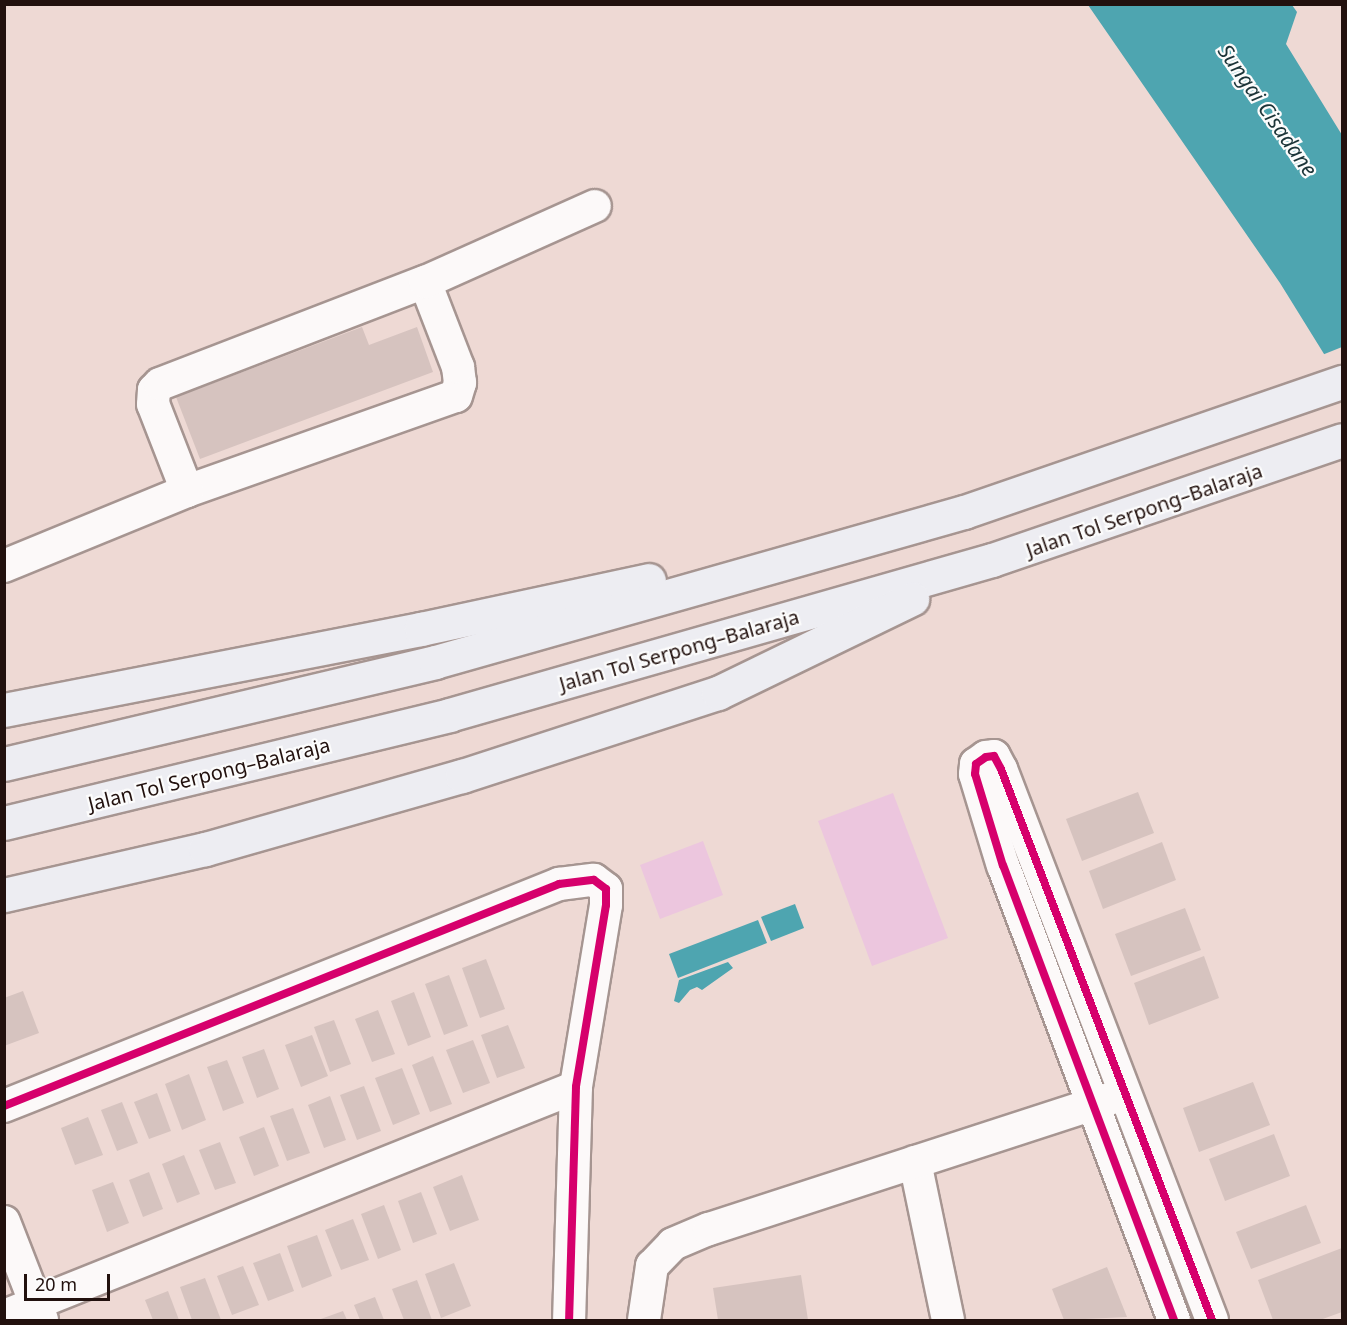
<!DOCTYPE html>
<meta charset="utf-8">
<style>
body{margin:0}
#map{position:relative;width:1347px;height:1325px;overflow:hidden;background:#eed9d4;font-family:"Noto Sans",sans-serif}
div>[style]{position:absolute}
[style*='--x']{left:calc(var(--x)*1px);top:calc(var(--y)*1px);width:calc(var(--w)*1px);rotate:calc(var(--a)*1deg)}
.green>*{inset:0;background:#ecc6de}
.water>*{inset:0;background:#4ea5b0}
.pier>*{inset:0;background:#eed9d4}
.building>*{inset:0;background:#d6c3bf}
.roads{filter:drop-shadow(2px 0 #a69591) drop-shadow(-2px 0 #a69591) drop-shadow(0 2px #a69591) drop-shadow(0 -2px #a69591)}
.minor>*{height:32px;margin:-16px;padding:0 16px;transform-origin:16px;border-radius:16px;background:#fcf9f9}
.highway>*{height:33px;margin:-16.5px;padding:0 16.5px;transform-origin:16.5px;border-radius:16.5px;background:#ededf2}
.cycleway>*{height:8px;margin:-4px;padding:0 4px;transform-origin:4px;border-radius:4px;background:#d6006c}
span{translate:-50% -50%;white-space:nowrap;text-align:center;line-height:1.15;-webkit-text-stroke:4.5px #fcfcfc;paint-order:stroke}
.street-label{font-size:20px;color:#22110e}
.water-label{font-size:21px;color:#1b3438;font-style:italic}
.frame{position:absolute;inset:0;border:6px solid #22110e;pointer-events:none}
.scale{position:absolute;left:24px;top:1274px;width:86px;height:27px;box-sizing:border-box;border:3px solid #22110e;border-top:0;padding-left:8px;font-size:18px;line-height:21px;white-space:nowrap;color:#22110e;-webkit-text-stroke:4px #fcfcfc;paint-order:stroke}
</style>
<div id="map">
<div class="green">
<div style="clip-path:polygon(893px 793px,948px 938px,872px 966px,818px 821px)"></div>
<div style="clip-path:polygon(703px 841px,723px 895px,660px 919px,640px 865px)"></div>
</div>
<div class="water">
<div style="clip-path:polygon(1088px 5px,1292px 5px,1297px 12px,1286px 44px,1342px 135px,1342px 383px,1280px 283px)"></div>
<div style="clip-path:polygon(795px 904px,804px 928px,771px 941px,761px 917px)"></div>
<div style="clip-path:polygon(758px 920px,767px 943px,678px 978px,669px 954px)"></div>
<div style="clip-path:polygon(728px 962px,733px 968px,702px 990px,697px 987px,690px 990px,679px 1003px,674px 1001px,679px 980px)"></div>
</div>
<div class="pier">
<div style="clip-path:polygon(1342px 347px,1342px 386px,1322px 355px)"></div>
</div>
<div class="building">
<div style="clip-path:polygon(362px 327px,369px 345px,417px 327px,433px 372px,200px 459px,176px 397px)"></div>
<div style="clip-path:polygon(1138px 792px,1154px 833px,1082px 861px,1066px 819px)"></div>
<div style="clip-path:polygon(1162px 842px,1176px 880px,1103px 909px,1089px 871px)"></div>
<div style="clip-path:polygon(1185px 908px,1201px 950px,1131px 976px,1115px 934px)"></div>
<div style="clip-path:polygon(1204px 956px,1219px 998px,1149px 1025px,1134px 983px)"></div>
<div style="clip-path:polygon(486px 959px,505px 1009px,480px 1018px,462px 968px)"></div>
<div style="clip-path:polygon(449px 975px,468px 1026px,444px 1035px,425px 984px)"></div>
<div style="clip-path:polygon(23px 991px,39px 1033px,4px 1046px,4px 998px)"></div>
<div style="clip-path:polygon(414px 992px,431px 1037px,408px 1046px,391px 1001px)"></div>
<div style="clip-path:polygon(378px 1010px,395px 1054px,372px 1062px,355px 1019px)"></div>
<div style="clip-path:polygon(334px 1020px,351px 1064px,330px 1072px,314px 1027px)"></div>
<div style="clip-path:polygon(508px 1025px,525px 1068px,497px 1078px,481px 1035px)"></div>
<div style="clip-path:polygon(312px 1035px,328px 1076px,301px 1087px,285px 1045px)"></div>
<div style="clip-path:polygon(473px 1040px,490px 1083px,463px 1093px,446px 1050px)"></div>
<div style="clip-path:polygon(264px 1049px,279px 1089px,257px 1098px,242px 1057px)"></div>
<div style="clip-path:polygon(433px 1056px,452px 1104px,430px 1112px,412px 1065px)"></div>
<div style="clip-path:polygon(227px 1060px,244px 1103px,223px 1111px,207px 1067px)"></div>
<div style="clip-path:polygon(402px 1068px,420px 1114px,393px 1125px,375px 1078px)"></div>
<div style="clip-path:polygon(189px 1074px,206px 1120px,182px 1130px,165px 1084px)"></div>
<div style="clip-path:polygon(1253px 1082px,1270px 1125px,1199px 1152px,1183px 1108px)"></div>
<div style="clip-path:polygon(364px 1086px,381px 1131px,357px 1140px,340px 1095px)"></div>
<div style="clip-path:polygon(157px 1093px,171px 1131px,149px 1139px,134px 1102px)"></div>
<div style="clip-path:polygon(330px 1096px,346px 1140px,324px 1148px,308px 1105px)"></div>
<div style="clip-path:polygon(122px 1102px,138px 1143px,117px 1151px,101px 1110px)"></div>
<div style="clip-path:polygon(293px 1108px,310px 1153px,287px 1161px,270px 1116px)"></div>
<div style="clip-path:polygon(88px 1117px,103px 1155px,75px 1165px,61px 1128px)"></div>
<div style="clip-path:polygon(264px 1127px,279px 1166px,254px 1176px,239px 1137px)"></div>
<div style="clip-path:polygon(1274px 1134px,1290px 1176px,1225px 1201px,1209px 1159px)"></div>
<div style="clip-path:polygon(220px 1142px,236px 1183px,215px 1190px,199px 1150px)"></div>
<div style="clip-path:polygon(184px 1155px,200px 1194px,177px 1203px,162px 1164px)"></div>
<div style="clip-path:polygon(149px 1172px,163px 1209px,143px 1217px,129px 1180px)"></div>
<div style="clip-path:polygon(462px 1175px,479px 1220px,450px 1231px,433px 1187px)"></div>
<div style="clip-path:polygon(113px 1182px,129px 1223px,107px 1232px,92px 1190px)"></div>
<div style="clip-path:polygon(421px 1192px,437px 1234px,413px 1243px,398px 1201px)"></div>
<div style="clip-path:polygon(384px 1205px,401px 1250px,378px 1259px,361px 1214px)"></div>
<div style="clip-path:polygon(1306px 1205px,1321px 1243px,1251px 1269px,1236px 1232px)"></div>
<div style="clip-path:polygon(353px 1219px,369px 1260px,341px 1270px,325px 1230px)"></div>
<div style="clip-path:polygon(317px 1235px,332px 1276px,302px 1288px,287px 1246px)"></div>
<div style="clip-path:polygon(1342px 1248px,1342px 1312px,1320px 1320px,1273px 1320px,1258px 1280px)"></div>
<div style="clip-path:polygon(280px 1253px,294px 1291px,268px 1301px,253px 1263px)"></div>
<div style="clip-path:polygon(454px 1263px,471px 1306px,441px 1318px,425px 1274px)"></div>
<div style="clip-path:polygon(243px 1266px,259px 1305px,232px 1315px,217px 1276px)"></div>
<div style="clip-path:polygon(1107px 1267px,1127px 1317px,1064px 1320px,1052px 1289px)"></div>
<div style="clip-path:polygon(801px 1275px,808px 1320px,718px 1320px,713px 1288px)"></div>
<div style="clip-path:polygon(205px 1278px,221px 1320px,192px 1320px,180px 1287px)"></div>
<div style="clip-path:polygon(417px 1280px,432px 1320px,404px 1320px,392px 1289px)"></div>
<div style="clip-path:polygon(168px 1291px,179px 1320px,153px 1320px,145px 1300px)"></div>
<div style="clip-path:polygon(375px 1297px,384px 1320px,360px 1320px,354px 1305px)"></div>
<div style="clip-path:polygon(343px 1311px,347px 1320px,318px 1320px)"></div>
</div>
<div class="roads">
<div class="minor">
<div style="--x:187;--y:491;--w:285;--a:-19.5"></div>
<div style="--x:456;--y:396;--w:14;--a:-73"></div>
<div style="--x:460;--y:383;--w:16;--a:-97"></div>
<div style="--x:458;--y:367;--w:91;--a:-111.2"></div>
<div style="--x:4;--y:566;--w:198;--a:-22.3"></div>
<div style="--x:187;--y:491;--w:93;--a:-111.3"></div>
<div style="--x:153;--y:404;--w:14;--a:-86"></div>
<div style="--x:154;--y:390;--w:8;--a:-45"></div>
<div style="--x:160;--y:384;--w:284;--a:-21.1"></div>
<div style="--x:425;--y:282;--w:186;--a:-24.1"></div>
<div style="--x:4;--y:1106;--w:598;--a:-21.8"></div>
<div style="--x:559;--y:884;--w:35;--a:-7"></div>
<div style="--x:594;--y:880;--w:15;--a:37"></div>
<div style="--x:606;--y:889;--w:16;--a:90"></div>
<div style="--x:606;--y:905;--w:184;--a:99.4"></div>
<div style="--x:576;--y:1087;--w:233;--a:91.7"></div>
<div style="--x:915;--y:1162;--w:161;--a:78.2"></div>
<div style="--x:4;--y:1222;--w:105;--a:68.8"></div>
<div style="--x:4;--y:1316;--w:616;--a:-21.82"></div>
<div style="--x:644;--y:1320;--w:55;--a:-81.6"></div>
<div style="--x:652;--y:1266;--w:30;--a:-46"></div>
<div style="--x:673;--y:1244;--w:39;--a:-23"></div>
<div style="--x:709;--y:1229;--w:422;--a:-18"></div>
<div style="--x:1174;--y:1320;--w:485;--a:-110.6"></div>
<div style="--x:1003;--y:866;--w:96;--a:-106.9"></div>
<div style="--x:975;--y:774;--w:10;--a:-84"></div>
<div style="--x:976;--y:764;--w:12;--a:-35"></div>
<div style="--x:986;--y:757;--w:8;--a:-7"></div>
<div style="--x:994;--y:756;--w:15;--a:62"></div>
<div style="--x:1001;--y:769;--w:590;--a:69.05"></div>
</div>
<div class="highway">
<div style="--x:4;--y:710;--w:425;--a:-11"></div>
<div style="--x:421;--y:629;--w:233;--a:-12.1"></div>
<div style="--x:4;--y:764;--w:443;--a:-13.3"></div>
<div style="--x:435;--y:662;--w:550;--a:-15.83"></div>
<div style="--x:964;--y:512;--w:400;--a:-19"></div>
<div style="--x:4;--y:823;--w:458;--a:-13.6"></div>
<div style="--x:449;--y:715;--w:565;--a:-15.93"></div>
<div style="--x:992;--y:560;--w:370;--a:-18.9"></div>
<div style="--x:4;--y:895;--w:206;--a:-12.9"></div>
<div style="--x:205;--y:849;--w:267;--a:-15.9"></div>
<div style="--x:462;--y:776;--w:269;--a:-18"></div>
<div style="--x:718;--y:693;--w:216;--a:-25.9"></div>
</div>
</div>
<div class="cycleway">
<div style="--x:4;--y:1106;--w:598;--a:-21.8"></div>
<div style="--x:559;--y:884;--w:35;--a:-7"></div>
<div style="--x:594;--y:880;--w:15;--a:37"></div>
<div style="--x:606;--y:889;--w:16;--a:90"></div>
<div style="--x:606;--y:905;--w:184;--a:99.4"></div>
<div style="--x:576;--y:1087;--w:233;--a:91.7"></div>
<div style="--x:1174;--y:1320;--w:485;--a:-110.6"></div>
<div style="--x:1003;--y:866;--w:96;--a:-106.9"></div>
<div style="--x:975;--y:774;--w:10;--a:-84"></div>
<div style="--x:976;--y:764;--w:12;--a:-35"></div>
<div style="--x:986;--y:757;--w:8;--a:-7"></div>
<div style="--x:994;--y:756;--w:15;--a:62"></div>
<div style="--x:1001;--y:769;--w:590;--a:69.05"></div>
</div>
<div class="street-label">
<span style="left:1144px;top:510px;rotate:-19deg">Jalan Tol Serpong–Balaraja</span>
<span style="left:679px;top:650px;rotate:-16deg">Jalan Tol Serpong–Balaraja</span>
<span style="left:209px;top:774px;rotate:-14deg">Jalan Tol Serpong–Balaraja</span>
</div>
<div class="water-label">
<span style="left:1268px;top:110px;rotate:55deg">Sungai Cisadane</span>
</div>
<div class="frame"></div>
<div class="scale">20 m</div>
</div>
